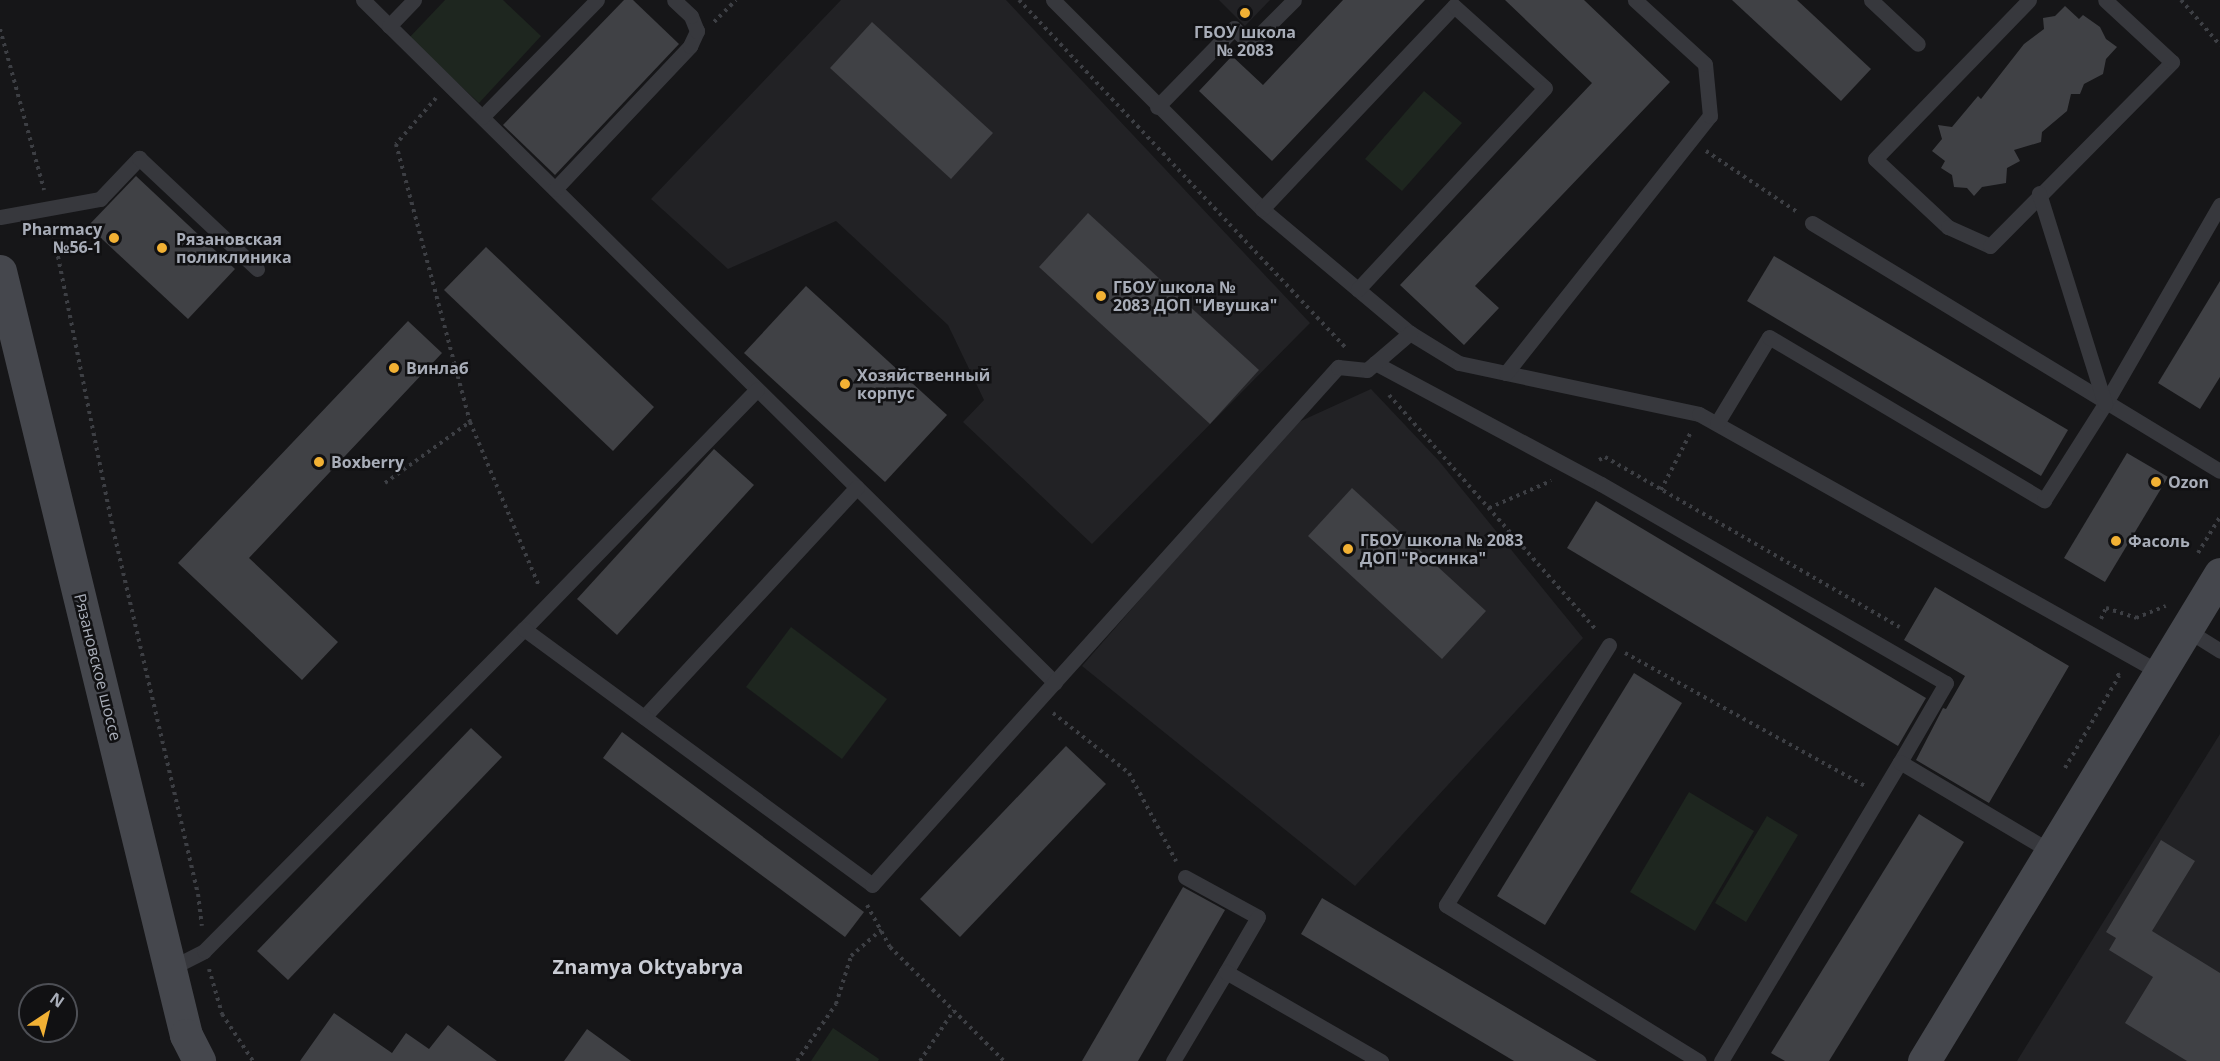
<!DOCTYPE html>
<meta charset="utf-8">
<style>
body{margin:0}
#map{position:relative;width:2220px;height:1061px;overflow:hidden;background:#161618;font-family:"Open Sans",sans-serif}
div>[style]{position:absolute}
[style*='--x']{left:calc(var(--x)*1px);top:calc(var(--y)*1px);width:calc(var(--w)*1px);rotate:calc(var(--a)*1deg)}
.built>*{inset:0;background:#222225}
.green>*{inset:0;background:#1e261f}
.building>*{inset:0;background:#404145}
.path>*{height:4px;margin-top:-2px;transform-origin:0;background:repeating-linear-gradient(90deg,#3d3f44 0 3px,transparent 0 7.5px)}
.lane>*{height:15px;margin:-7.5px;padding:0 7.5px;transform-origin:7.5px;border-radius:7.5px;background:#37383d}
.secondary>*{height:33px;margin:-16.5px;padding:0 16.5px;transform-origin:16.5px;border-radius:16.5px;background:#45474d}
.dots>*{width:16px;height:16px;translate:-50% -50%;box-sizing:border-box;border:3px solid #111113;border-radius:50%}
span{translate:-50% -50%;white-space:nowrap;text-align:center;line-height:1.15;-webkit-text-stroke:5px #111113;paint-order:stroke}
.poi-label{font-size:16px;color:#a8adb8;font-weight:700}
.right{translate:-100% -50%;text-align:right}
.left{translate:0 -50%;text-align:left}
.street-label{font-size:16px;color:#a8adb8}
.quarter-label{font-size:20px;color:#c9ccd4;font-weight:700}
.north{position:absolute;left:18px;top:983px;width:60px;height:60px;box-sizing:border-box;background:#111113;border:2px solid #4d4f55;border-radius:50%;rotate:35deg;font-size:16px;font-weight:700;line-height:24px;text-align:center;color:#a8adb8}
.north::after{content:'';display:block;margin:auto;width:21px;height:27px;background:#f2b134;clip-path:polygon(50% 0,100% 100%,50% 72%,0 100%)}
</style>
<div id="map">
<div class="built">
<div style="clip-path:polygon(841px 0,1006px 0,1310px 323px,1092px 544px,963px 422px,984px 400px,948px 325px,836px 221px,728px 269px,651px 199px)"></div>
<div style="clip-path:polygon(1219px 0,1270px 0,1245px 26px)"></div>
<div style="clip-path:polygon(1371px 389px,1439px 461px,1583px 638px,1355px 886px,1082px 666px,1292px 425px)"></div>
<div style="clip-path:polygon(2220px 734px,2220px 1061px,2017px 1061px)"></div>
</div>
<div class="green">
<div style="clip-path:polygon(445px 0,503px 0,541px 36px,479px 103px,409px 38px)"></div>
<div style="clip-path:polygon(1424px 91px,1462px 123px,1402px 191px,1365px 159px)"></div>
<div style="clip-path:polygon(791px 627px,887px 699px,842px 759px,746px 687px)"></div>
<div style="clip-path:polygon(1689px 792px,1754px 831px,1695px 931px,1630px 892px)"></div>
<div style="clip-path:polygon(1767px 816px,1798px 835px,1746px 922px,1715px 903px)"></div>
<div style="clip-path:polygon(833px 1028px,879px 1059px,878px 1061px,811px 1061px)"></div>
</div>
<div class="building">
<div style="clip-path:polygon(624px 0,633px 0,679px 44px,555px 175px,503px 125px)"></div>
<div style="clip-path:polygon(1343px 0,1425px 0,1272px 161px,1199px 91px,1232px 56px,1263px 85px)"></div>
<div style="clip-path:polygon(1505px 0,1584px 0,1670px 82px,1475px 286px,1499px 308px,1464px 345px,1400px 285px,1592px 83px)"></div>
<div style="clip-path:polygon(1732px 0,1797px 0,1871px 69px,1841px 101px)"></div>
<div style="clip-path:polygon(2065px 6px,2079px 19px,2083px 15px,2100px 27px,2106px 39px,2117px 47px,2106px 59px,2103px 74px,2084px 84px,2080px 94px,2071px 94px,2067px 111px,2042px 132px,2041px 142px,2014px 150px,2020px 161px,2007px 168px,2006px 183px,1982px 187px,1974px 196px,1967px 188px,1954px 187px,1952px 175px,1941px 168px,1945px 161px,1932px 151px,1942px 139px,1938px 125px,1952px 127px,1978px 96px,1981px 99px,2024px 44px,2044px 29px,2043px 18px,2055px 16px)"></div>
<div style="clip-path:polygon(872px 22px,993px 133px,951px 179px,830px 68px)"></div>
<div style="clip-path:polygon(136px 176px,235px 269px,188px 319px,88px 226px)"></div>
<div style="clip-path:polygon(1088px 213px,1259px 370px,1210px 424px,1039px 267px)"></div>
<div style="clip-path:polygon(486px 247px,654px 407px,613px 451px,444px 290px)"></div>
<div style="clip-path:polygon(1774px 256px,2068px 430px,2041px 476px,1747px 301px)"></div>
<div style="clip-path:polygon(2220px 281px,2220px 377px,2200px 409px,2158px 383px)"></div>
<div style="clip-path:polygon(806px 286px,947px 415px,885px 482px,744px 353px)"></div>
<div style="clip-path:polygon(408px 321px,442px 353px,249px 558px,338px 642px,302px 680px,178px 563px)"></div>
<div style="clip-path:polygon(714px 449px,754px 485px,617px 635px,577px 599px)"></div>
<div style="clip-path:polygon(2127px 453px,2168px 477px,2105px 582px,2064px 558px)"></div>
<div style="clip-path:polygon(1352px 488px,1486px 611px,1442px 659px,1308px 536px)"></div>
<div style="clip-path:polygon(1596px 501px,1926px 698px,1898px 746px,1567px 548px)"></div>
<div style="clip-path:polygon(1935px 587px,2069px 666px,1989px 803px,1916px 760px,1943px 708px,1946px 709px,1965px 676px,1904px 640px)"></div>
<div style="clip-path:polygon(1634px 673px,1682px 703px,1545px 925px,1497px 896px)"></div>
<div style="clip-path:polygon(471px 728px,502px 757px,288px 980px,257px 951px)"></div>
<div style="clip-path:polygon(622px 732px,864px 912px,845px 937px,603px 758px)"></div>
<div style="clip-path:polygon(1066px 746px,1106px 784px,960px 937px,920px 899px)"></div>
<div style="clip-path:polygon(1919px 814px,1964px 842px,1829px 1061px,1785px 1061px,1771px 1053px)"></div>
<div style="clip-path:polygon(2161px 840px,2195px 861px,2152px 931px,2220px 973px,2220px 1061px,2187px 1061px,2125px 1023px,2153px 977px,2109px 950px,2116px 938px,2106px 932px)"></div>
<div style="clip-path:polygon(1183px 887px,1225px 910px,1138px 1061px,1082px 1061px)"></div>
<div style="clip-path:polygon(1322px 898px,1597px 1061px,1514px 1061px,1301px 934px)"></div>
<div style="clip-path:polygon(334px 1013px,392px 1053px,406px 1033px,429px 1049px,448px 1025px,497px 1061px,300px 1061px)"></div>
<div style="clip-path:polygon(587px 1029px,631px 1061px,564px 1061px)"></div>
</div>
<div class="path">
<div style="--x:1019;--y:0;--w:476;--a:46.8"></div>
<div style="--x:2181;--y:0;--w:60;--a:49.1"></div>
<div style="--x:714;--y:22;--w:31;--a:-45"></div>
<div style="--x:0;--y:29;--w:167;--a:74.7"></div>
<div style="--x:436;--y:98;--w:61;--a:131"></div>
<div style="--x:396;--y:144;--w:288;--a:75.1"></div>
<div style="--x:470;--y:422;--w:178;--a:67.2"></div>
<div style="--x:1706;--y:151;--w:110;--a:33.8"></div>
<div style="--x:52;--y:227;--w:308;--a:78.6"></div>
<div style="--x:113;--y:529;--w:375;--a:76.9"></div>
<div style="--x:198;--y:894;--w:32;--a:83"></div>
<div style="--x:1389;--y:395;--w:313;--a:48.6"></div>
<div style="--x:1599;--y:460;--w:7;--a:-27"></div>
<div style="--x:1605;--y:457;--w:340;--a:30"></div>
<div style="--x:385;--y:483;--w:105;--a:-35.7"></div>
<div style="--x:1661;--y:490;--w:65;--a:-62.7"></div>
<div style="--x:1489;--y:508;--w:68;--a:-23.5"></div>
<div style="--x:2198;--y:553;--w:42;--a:-58.6"></div>
<div style="--x:2101;--y:619;--w:12;--a:-66"></div>
<div style="--x:2106;--y:608;--w:32;--a:18"></div>
<div style="--x:2136;--y:618;--w:32;--a:-22"></div>
<div style="--x:1625;--y:653;--w:274;--a:29"></div>
<div style="--x:1053;--y:713;--w:97;--a:38.3"></div>
<div style="--x:1129;--y:773;--w:100;--a:61.9"></div>
<div style="--x:2065;--y:768;--w:107;--a:-59.6"></div>
<div style="--x:2119;--y:676;--w:6;--a:-121"></div>
<div style="--x:867;--y:905;--w:48;--a:61.3"></div>
<div style="--x:890;--y:947;--w:161;--a:45"></div>
<div style="--x:209;--y:969;--w:47;--a:73.9"></div>
<div style="--x:222;--y:1014;--w:56;--a:56.6"></div>
<div style="--x:797;--y:1061;--w:69;--a:-55.6"></div>
<div style="--x:836;--y:1004;--w:50;--a:-72.6"></div>
<div style="--x:851;--y:956;--w:40;--a:-41"></div>
<div style="--x:920;--y:1061;--w:61;--a:-56.3"></div>
</div>
<div class="lane">
<div style="--x:363;--y:0;--w:972;--a:44.62"></div>
<div style="--x:1053;--y:0;--w:296;--a:45"></div>
<div style="--x:1262;--y:209;--w:193;--a:40"></div>
<div style="--x:1410;--y:333;--w:57;--a:31.5"></div>
<div style="--x:1459;--y:363;--w:245;--a:12"></div>
<div style="--x:1699;--y:414;--w:530;--a:29.28"></div>
<div style="--x:1871;--y:0;--w:64;--a:43.1"></div>
<div style="--x:2029;--y:0;--w:221;--a:134.1"></div>
<div style="--x:1875;--y:159;--w:100;--a:43"></div>
<div style="--x:1948;--y:227;--w:46;--a:24.3"></div>
<div style="--x:1990;--y:246;--w:259;--a:-45.3"></div>
<div style="--x:2172;--y:62;--w:91;--a:-137.2"></div>
<div style="--x:389;--y:26;--w:36;--a:-46"></div>
<div style="--x:1157;--y:107;--w:110;--a:-45.7"></div>
<div style="--x:1234;--y:28;--w:23;--a:45"></div>
<div style="--x:1250;--y:44;--w:62;--a:-45"></div>
<div style="--x:482;--y:117;--w:164;--a:-45.5"></div>
<div style="--x:555;--y:189;--w:197;--a:-46.6"></div>
<div style="--x:690;--y:46;--w:17;--a:-65"></div>
<div style="--x:697;--y:31;--w:16;--a:-112"></div>
<div style="--x:691;--y:16;--w:23;--a:-137"></div>
<div style="--x:1262;--y:209;--w:279;--a:-46.6"></div>
<div style="--x:1454;--y:6;--w:122;--a:42"></div>
<div style="--x:1545;--y:88;--w:275;--a:132.9"></div>
<div style="--x:0;--y:217;--w:102;--a:-10.2"></div>
<div style="--x:100;--y:199;--w:57;--a:-46.4"></div>
<div style="--x:139;--y:158;--w:162;--a:43.2"></div>
<div style="--x:1812;--y:223;--w:477;--a:31.3"></div>
<div style="--x:1375;--y:363;--w:256;--a:28.2"></div>
<div style="--x:1601;--y:484;--w:398;--a:30"></div>
<div style="--x:1946;--y:683;--w:91;--a:120.2"></div>
<div style="--x:1506;--y:373;--w:328;--a:-51.6"></div>
<div style="--x:1710;--y:116;--w:52;--a:-95.5"></div>
<div style="--x:1705;--y:64;--w:95;--a:-137.6"></div>
<div style="--x:2105;--y:404;--w:230;--a:-60"></div>
<div style="--x:1717;--y:423;--w:100;--a:-58.8"></div>
<div style="--x:1769;--y:337;--w:320;--a:30.7"></div>
<div style="--x:2044;--y:500;--w:114;--a:-57.6"></div>
<div style="--x:2105;--y:404;--w:221;--a:-107.4"></div>
<div style="--x:524;--y:629;--w:334;--a:-45.8"></div>
<div style="--x:2187;--y:630;--w:39;--a:32"></div>
<div style="--x:1609;--y:645;--w:307;--a:122.1"></div>
<div style="--x:1446;--y:905;--w:297;--a:31.7"></div>
<div style="--x:644;--y:717;--w:313;--a:-47.2"></div>
<div style="--x:1185;--y:877;--w:83;--a:28.7"></div>
<div style="--x:1258;--y:917;--w:64;--a:120.2"></div>
<div style="--x:171;--y:968;--w:37;--a:-27"></div>
<div style="--x:204;--y:951;--w:454;--a:-45.2"></div>
<div style="--x:524;--y:629;--w:432;--a:36.3"></div>
<div style="--x:872;--y:885;--w:697;--a:-48.03"></div>
<div style="--x:1338;--y:367;--w:29;--a:6"></div>
<div style="--x:1367;--y:370;--w:57;--a:-40.7"></div>
<div style="--x:1173;--y:1061;--w:104;--a:-59.2"></div>
<div style="--x:1226;--y:972;--w:179;--a:29.9"></div>
<div style="--x:1721;--y:1061;--w:348;--a:-59.1"></div>
<div style="--x:1900;--y:762;--w:178;--a:30.7"></div>
</div>
<div class="secondary">
<div style="--x:0;--y:271;--w:786;--a:76.32"></div>
<div style="--x:186;--y:1035;--w:29;--a:63"></div>
<div style="--x:1924;--y:1061;--w:570;--a:-58.71"></div>
</div>
<div class="dots">
<div style="left:1245px;top:13px;background:#f2b134"></div>
<div style="left:114px;top:238px;background:#f2b134"></div>
<div style="left:162px;top:248px;background:#f2b134"></div>
<div style="left:1101px;top:296px;background:#f2b134"></div>
<div style="left:394px;top:368px;background:#f2b134"></div>
<div style="left:845px;top:384px;background:#f2b134"></div>
<div style="left:319px;top:462px;background:#f2b134"></div>
<div style="left:2156px;top:482px;background:#f2b134"></div>
<div style="left:2116px;top:541px;background:#f2b134"></div>
<div style="left:1348px;top:549px;background:#f2b134"></div>
</div>
<div class="poi-label">
<span style="left:1245px;top:41px">ГБОУ школа<br>№ 2083</span>
<span class="right" style="left:102px;top:238px">Pharmacy<br>№56-1</span>
<span class="left" style="left:176px;top:248px">Рязановская<br>поликлиника</span>
<span class="left" style="left:1113px;top:296px">ГБОУ школа №<br>2083 ДОП "Ивушка"</span>
<span class="left" style="left:406px;top:368px">Винлаб</span>
<span class="left" style="left:857px;top:384px">Хозяйственный<br>корпус</span>
<span class="left" style="left:331px;top:462px">Boxberry</span>
<span class="left" style="left:2168px;top:482px">Ozon</span>
<span class="left" style="left:1360px;top:549px">ГБОУ школа № 2083<br>ДОП "Росинка"</span>
<span class="left" style="left:2128px;top:541px">Фасоль</span>
</div>
<div class="street-label">
<span style="left:98px;top:667px;rotate:76deg">Рязановское шоссе</span>
</div>
<div class="quarter-label">
<span style="left:648px;top:966px">Znamya Oktyabrya</span>
</div>
<div class="north">N</div>
</div>
